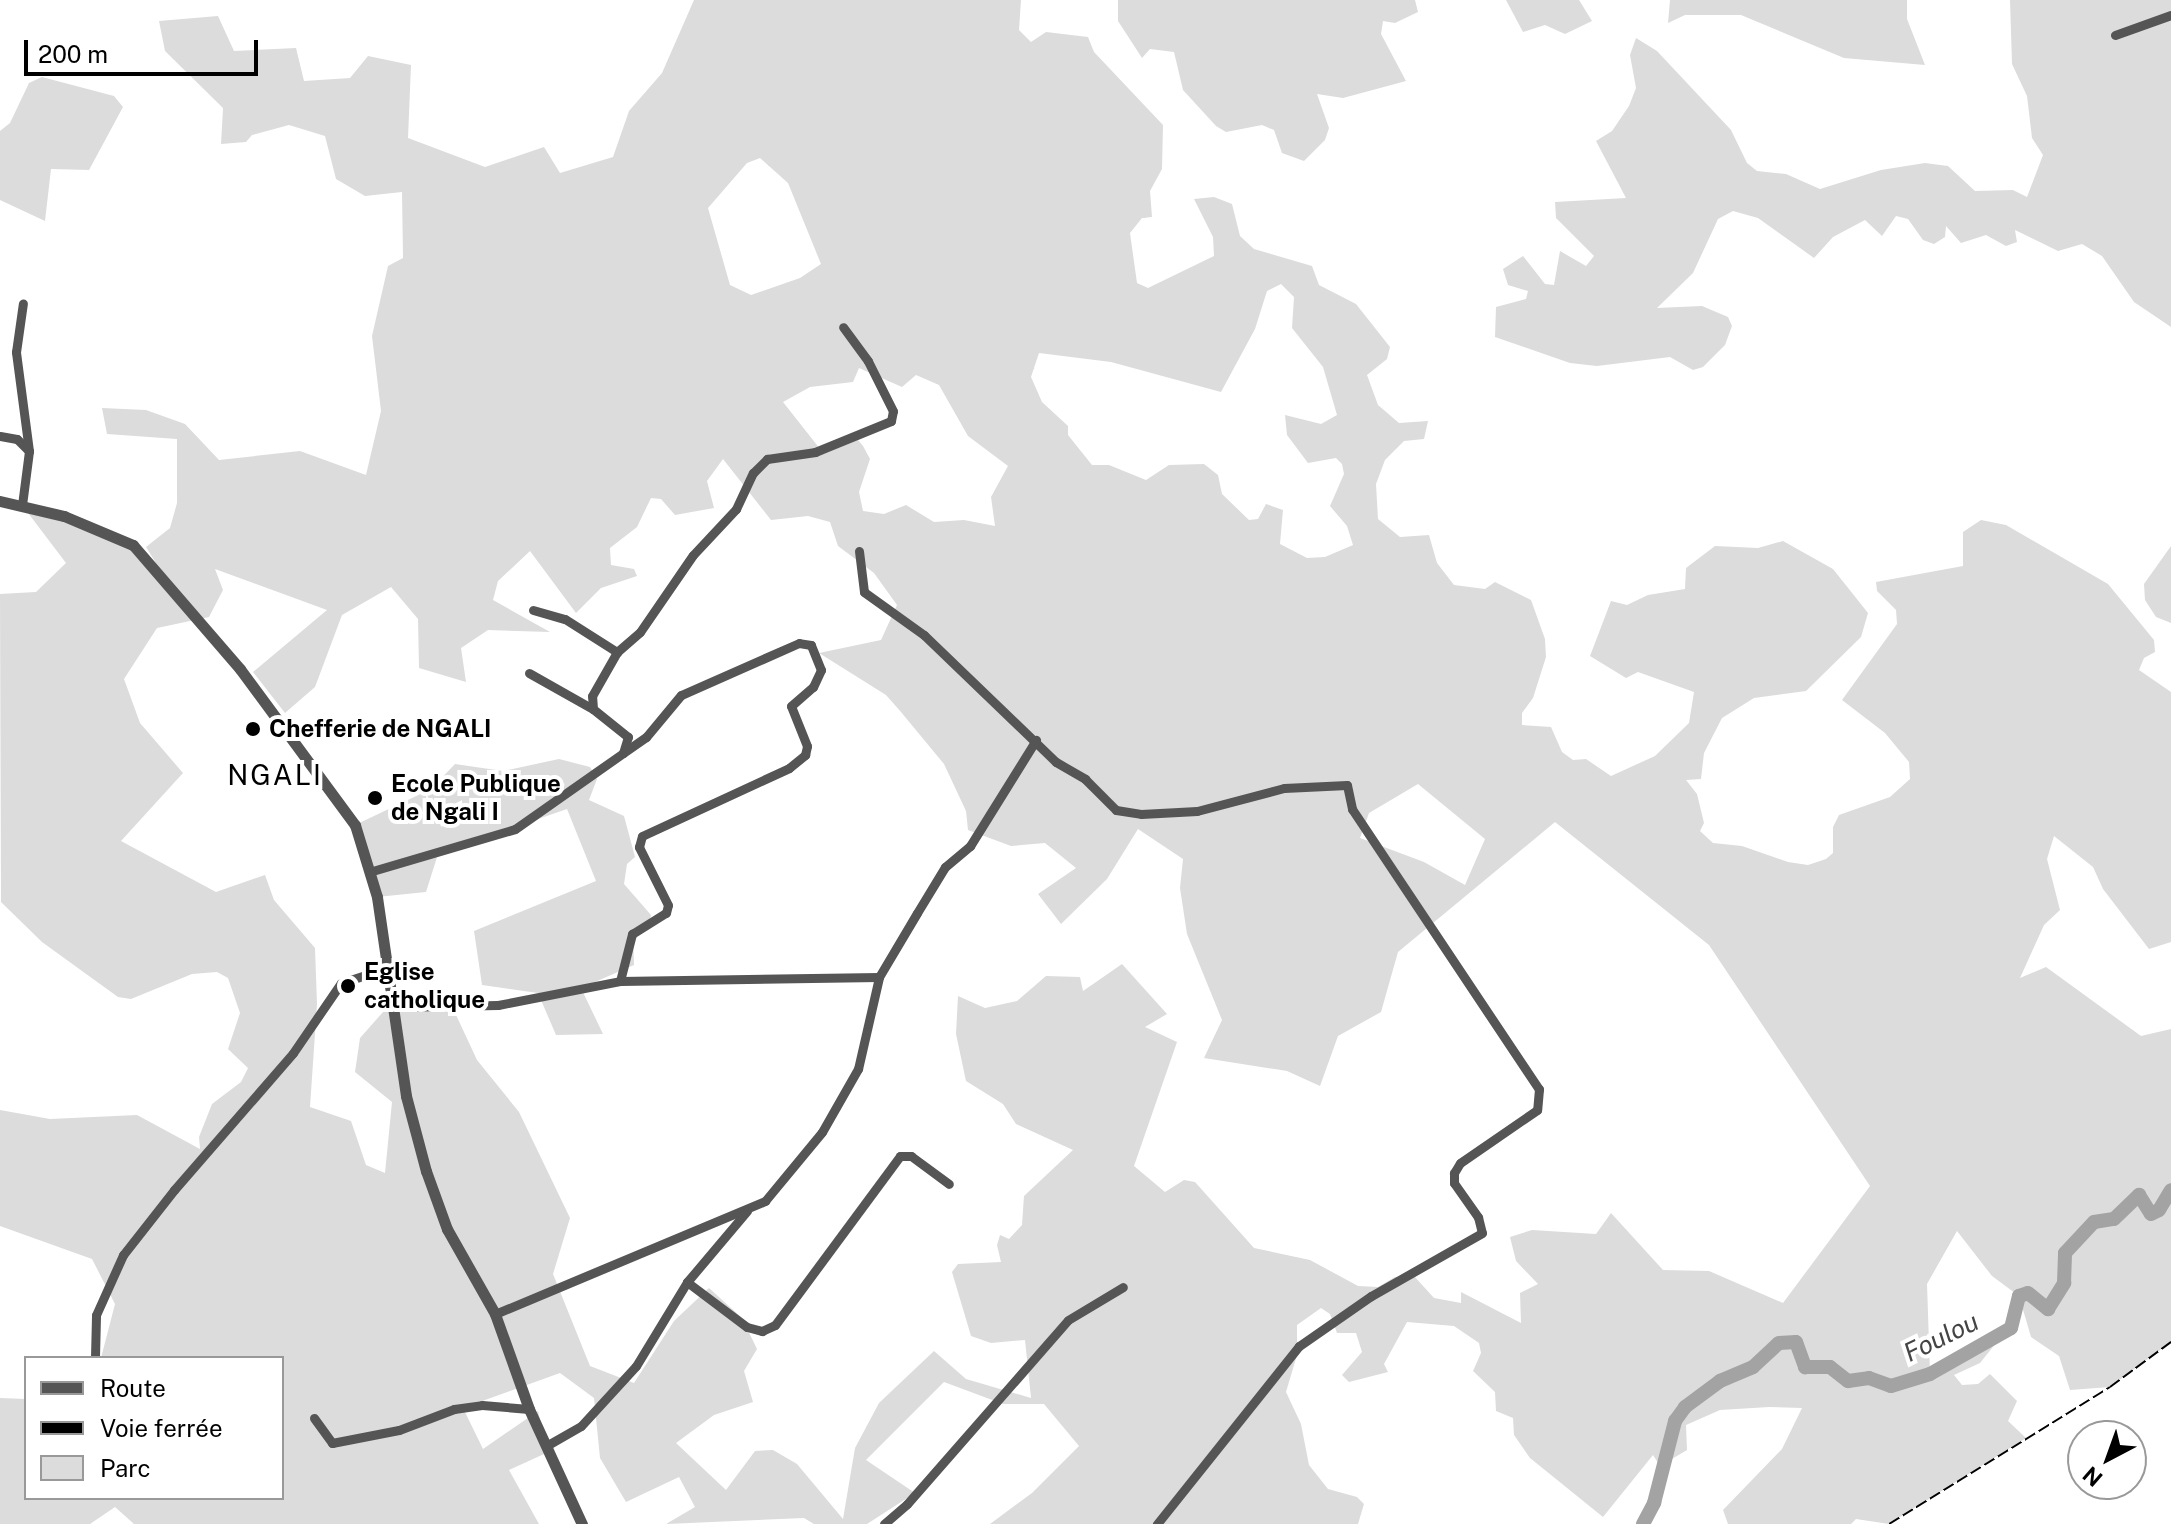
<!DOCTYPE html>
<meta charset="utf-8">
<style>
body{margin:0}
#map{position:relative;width:2171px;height:1524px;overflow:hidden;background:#fff;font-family:"Public Sans",sans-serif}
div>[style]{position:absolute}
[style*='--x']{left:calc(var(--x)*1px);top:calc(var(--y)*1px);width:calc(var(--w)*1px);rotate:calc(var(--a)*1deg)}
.green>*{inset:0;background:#dcdcdc}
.river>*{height:14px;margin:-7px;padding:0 7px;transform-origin:7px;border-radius:7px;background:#a3a3a3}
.minor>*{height:9px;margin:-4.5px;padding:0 4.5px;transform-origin:4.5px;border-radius:4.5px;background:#555}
.tertiary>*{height:11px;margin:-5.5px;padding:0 5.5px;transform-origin:5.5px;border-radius:5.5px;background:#555}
.rail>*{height:2px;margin-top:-1px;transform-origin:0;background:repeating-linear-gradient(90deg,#000 0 12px,transparent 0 16px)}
.dots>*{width:22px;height:22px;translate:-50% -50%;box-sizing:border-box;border:4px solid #fff;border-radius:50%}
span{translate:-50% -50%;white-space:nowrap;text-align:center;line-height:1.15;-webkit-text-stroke:8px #fff;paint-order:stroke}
.poi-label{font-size:24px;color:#000;font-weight:700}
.left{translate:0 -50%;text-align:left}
.water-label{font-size:26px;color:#444;font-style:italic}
.quarter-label{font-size:28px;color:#000;letter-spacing:2px}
.legend{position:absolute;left:24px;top:1356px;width:260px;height:144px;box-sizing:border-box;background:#fff;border:2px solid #999;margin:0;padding:10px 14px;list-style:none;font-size:24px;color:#000}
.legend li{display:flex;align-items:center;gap:16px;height:40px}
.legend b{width:40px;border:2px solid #999}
.north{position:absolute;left:2067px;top:1420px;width:80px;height:80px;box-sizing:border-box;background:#fff;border:2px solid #999;border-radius:50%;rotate:221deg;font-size:22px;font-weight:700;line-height:32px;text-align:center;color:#000}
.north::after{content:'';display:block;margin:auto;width:28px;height:36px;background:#000;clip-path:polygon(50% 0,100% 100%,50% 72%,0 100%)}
.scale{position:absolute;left:24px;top:40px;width:234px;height:36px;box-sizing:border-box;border:4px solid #000;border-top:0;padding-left:10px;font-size:24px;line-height:28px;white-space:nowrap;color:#000;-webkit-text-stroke:6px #fff;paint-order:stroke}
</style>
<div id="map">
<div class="green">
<div style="clip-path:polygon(evenodd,694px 0,1021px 0,1019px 30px,1031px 42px,1046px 32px,1088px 37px,1094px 52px,1163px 125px,1162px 169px,1150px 191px,1152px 217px,1142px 218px,1130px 233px,1137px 283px,1148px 288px,1214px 256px,1213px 237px,1194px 199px,1214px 197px,1232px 204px,1240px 236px,1254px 249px,1312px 266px,1319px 285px,1356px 304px,1390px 347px,1387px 359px,1367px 375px,1378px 405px,1399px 423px,1428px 421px,1424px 439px,1404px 441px,1385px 460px,1376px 484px,1378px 519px,1400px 537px,1429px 535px,1437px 563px,1454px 585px,1485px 589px,1495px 582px,1531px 600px,1545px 639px,1546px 657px,1533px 698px,1522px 713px,1522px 725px,1551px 727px,1562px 752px,1573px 760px,1586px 759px,1611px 776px,1655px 756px,1689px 723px,1694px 692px,1638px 672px,1626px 678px,1590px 656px,1611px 601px,1627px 605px,1648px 595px,1685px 589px,1686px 568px,1715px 546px,1758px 548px,1783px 541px,1833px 569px,1868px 613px,1861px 637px,1806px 691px,1754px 698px,1722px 718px,1704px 753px,1701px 779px,1686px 780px,1697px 794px,1704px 823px,1700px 831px,1713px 843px,1742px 846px,1788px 862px,1808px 865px,1826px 859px,1833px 853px,1833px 827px,1839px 815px,1890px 797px,1910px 779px,1909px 762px,1885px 733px,1842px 700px,1897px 624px,1896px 610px,1877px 591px,1876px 582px,1963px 566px,1963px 532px,1981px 520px,2006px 525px,2108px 584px,2154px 640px,2155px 652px,2144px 658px,2139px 670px,2171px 692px,2171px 942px,2149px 949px,2103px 889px,2093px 867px,2054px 836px,2047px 859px,2060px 910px,2044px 925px,2020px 978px,2046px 967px,2141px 1036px,2171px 1029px,2171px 1342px,2110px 1387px,2070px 1390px,2059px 1356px,2031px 1337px,2019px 1296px,1992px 1276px,1957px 1231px,1927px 1284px,1930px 1373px,2004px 1333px,1980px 1363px,1954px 1375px,1962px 1385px,1978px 1384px,1990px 1374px,2017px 1401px,2008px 1421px,2026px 1438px,1889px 1524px,1856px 1519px,1851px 1524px,1728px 1524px,1723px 1510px,1782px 1449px,1802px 1408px,1769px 1407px,1720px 1410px,1686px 1425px,1687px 1450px,1660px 1466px,1653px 1455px,1603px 1517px,1530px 1458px,1514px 1435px,1513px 1418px,1496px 1411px,1495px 1392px,1473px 1371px,1481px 1353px,1479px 1343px,1454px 1326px,1407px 1322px,1384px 1364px,1388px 1372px,1349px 1382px,1342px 1375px,1362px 1352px,1356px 1333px,1337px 1333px,1330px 1314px,1321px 1308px,1297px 1325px,1297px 1355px,1286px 1392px,1301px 1424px,1309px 1465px,1328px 1489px,1357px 1497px,1364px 1504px,1358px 1524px,990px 1524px,1032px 1493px,1079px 1446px,1044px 1404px,1003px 1404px,944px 1382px,866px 1460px,915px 1493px,867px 1524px,814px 1524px,804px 1518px,666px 1524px,695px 1507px,679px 1477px,626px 1502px,600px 1458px,594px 1398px,560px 1373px,463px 1408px,483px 1449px,538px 1411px,546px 1446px,555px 1449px,509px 1470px,539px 1524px,134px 1524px,115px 1507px,90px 1524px,0 1524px,0 1398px,26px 1399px,26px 1498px,282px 1498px,282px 1358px,101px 1358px,115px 1304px,92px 1259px,0 1226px,0 1110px,50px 1119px,137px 1115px,200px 1149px,199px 1137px,212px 1104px,241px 1082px,248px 1068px,228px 1049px,240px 1013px,228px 978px,217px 972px,192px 974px,131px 999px,118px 997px,42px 942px,1px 902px,0 594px,36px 592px,66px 563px,22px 505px,133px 545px,156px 563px,146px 547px,170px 528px,177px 503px,177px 439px,107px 434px,102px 408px,146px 410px,185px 424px,219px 460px,300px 451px,366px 475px,381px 411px,372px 336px,388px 266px,403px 258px,402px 192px,365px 196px,336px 179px,325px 136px,289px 125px,252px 135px,246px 142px,221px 144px,223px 108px,165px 51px,159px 21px,218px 16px,234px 51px,296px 48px,304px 81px,350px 78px,368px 56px,411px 65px,408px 138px,485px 167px,544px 147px,560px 173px,613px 157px,629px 111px,662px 73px,694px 0,760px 158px,788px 183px,821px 264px,800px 278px,751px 295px,730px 285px,708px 208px,747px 163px,760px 158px,694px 0,1281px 284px,1294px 297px,1292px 328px,1323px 367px,1337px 415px,1321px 424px,1285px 415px,1287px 435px,1308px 463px,1336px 458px,1342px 464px,1344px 474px,1330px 506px,1347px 526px,1353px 545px,1325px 557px,1307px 558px,1280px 544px,1283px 510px,1266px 504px,1258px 519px,1249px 520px,1222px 494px,1218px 475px,1204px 464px,1169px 465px,1146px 480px,1109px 465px,1092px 465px,1068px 435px,1068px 426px,1042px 402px,1031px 377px,1039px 353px,1111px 362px,1221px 392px,1255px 329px,1267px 291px,1281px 284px,694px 0,859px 368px,902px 387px,916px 375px,939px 385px,968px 436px,1008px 466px,991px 497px,995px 526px,964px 520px,934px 522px,906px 505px,884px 514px,863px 511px,859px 492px,870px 459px,863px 446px,858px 440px,824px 454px,783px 402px,810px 387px,853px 382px,859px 368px,694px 0,723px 459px,771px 520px,808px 516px,830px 522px,838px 546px,874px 573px,897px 605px,881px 640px,819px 653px,886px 695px,901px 712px,944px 764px,966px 811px,968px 830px,1011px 846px,1045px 843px,1076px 868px,1038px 894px,1061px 924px,1107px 879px,1138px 829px,1183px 859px,1180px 888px,1187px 934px,1222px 1020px,1204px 1058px,1287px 1071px,1320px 1086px,1338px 1036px,1381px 1012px,1398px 952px,1555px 822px,1709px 945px,1870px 1186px,1783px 1303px,1709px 1271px,1663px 1270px,1611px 1213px,1596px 1234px,1532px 1230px,1510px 1237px,1516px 1261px,1538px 1284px,1520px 1293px,1521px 1323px,1461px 1292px,1461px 1303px,1434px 1298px,1414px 1276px,1395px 1277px,1378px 1287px,1358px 1286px,1310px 1260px,1254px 1248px,1195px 1182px,1184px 1180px,1165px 1192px,1134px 1166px,1177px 1042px,1145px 1027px,1167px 1014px,1122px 964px,1083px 991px,1080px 977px,1046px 976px,1017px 1001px,985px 1008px,958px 996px,956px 1034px,966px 1081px,1003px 1104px,1016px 1124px,1073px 1150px,1024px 1196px,1022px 1225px,1009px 1239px,1000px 1235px,997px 1245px,1001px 1262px,958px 1264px,952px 1272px,971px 1336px,991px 1343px,1025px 1340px,1031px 1398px,966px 1379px,934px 1351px,879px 1403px,855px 1448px,843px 1519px,797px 1464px,773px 1450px,755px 1451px,726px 1490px,676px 1443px,714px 1415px,753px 1402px,744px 1371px,757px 1349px,742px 1318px,709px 1288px,674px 1321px,634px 1383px,590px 1366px,553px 1274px,570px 1218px,519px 1112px,477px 1060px,450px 1002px,399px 994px,360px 1038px,355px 1072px,392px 1102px,385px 1173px,366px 1165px,351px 1121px,310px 1107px,317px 1004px,315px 948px,274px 900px,265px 875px,216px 892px,121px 841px,183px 773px,140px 723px,124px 679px,157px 628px,209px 617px,223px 590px,215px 569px,327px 610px,253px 672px,285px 713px,315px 687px,342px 615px,391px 587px,418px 619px,419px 668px,466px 682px,461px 648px,488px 630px,550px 632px,493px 600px,498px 581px,530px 551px,576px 613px,601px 588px,637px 576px,634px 569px,611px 565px,610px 548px,637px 527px,651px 498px,661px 499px,675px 515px,714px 508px,707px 481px,723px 459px,694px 0,1418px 784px,1485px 839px,1465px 885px,1424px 862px,1360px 838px,1369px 813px,1418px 784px)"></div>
<div style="clip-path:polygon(1118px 0,1415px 0,1418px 12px,1395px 23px,1383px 21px,1381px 34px,1406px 81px,1343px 98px,1317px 94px,1329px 128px,1325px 140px,1304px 161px,1282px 153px,1274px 130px,1262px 125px,1226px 132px,1216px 126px,1183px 90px,1174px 52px,1150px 49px,1142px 58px,1118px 21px)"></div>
<div style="clip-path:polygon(1506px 0,1579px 0,1592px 21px,1565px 34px,1545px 25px,1523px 32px)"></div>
<div style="clip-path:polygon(1670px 0,1907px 0,1907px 19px,1925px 65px,1844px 58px,1741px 15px,1685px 15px,1668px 23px)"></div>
<div style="clip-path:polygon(2010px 0,2171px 0,2171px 327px,2134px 302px,2102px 256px,2082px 244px,2058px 251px,2015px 230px,2017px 242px,2006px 246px,1986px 235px,1961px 243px,1946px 226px,1945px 237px,1934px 244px,1923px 240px,1908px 219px,1896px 216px,1882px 236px,1865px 220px,1833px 237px,1814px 258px,1758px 218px,1733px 211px,1718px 219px,1693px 273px,1657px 308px,1702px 306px,1728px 317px,1732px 326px,1725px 345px,1703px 367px,1693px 370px,1670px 357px,1597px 366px,1570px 363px,1495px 337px,1496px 307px,1526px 299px,1528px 291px,1508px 285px,1503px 269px,1523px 256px,1545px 284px,1554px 285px,1560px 251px,1586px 266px,1594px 256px,1556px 218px,1555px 202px,1626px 198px,1596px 141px,1612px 131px,1629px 106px,1636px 88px,1630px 55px,1636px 38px,1657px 51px,1731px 130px,1747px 163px,1757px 171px,1786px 174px,1820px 189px,1881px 170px,1925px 163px,1948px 166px,1975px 191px,2013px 190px,2027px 197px,2043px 155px,2032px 138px,2027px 96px,2012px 64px)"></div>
<div style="clip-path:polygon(42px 77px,114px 96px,123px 107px,89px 170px,51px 169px,45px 221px,0 200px,0 131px,10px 123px,29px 83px)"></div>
<div style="clip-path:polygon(2171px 546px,2171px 623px,2156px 617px,2145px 600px,2144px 584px)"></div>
<div style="clip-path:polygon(559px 759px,590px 767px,597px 779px,589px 800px,624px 816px,635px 857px,627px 864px,624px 884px,651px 915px,649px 925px,633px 936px,634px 965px,581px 988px,603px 1034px,556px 1035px,538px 993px,482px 985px,474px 931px,596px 881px,567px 809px,438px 854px,426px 892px,377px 897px,355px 825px,431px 789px,455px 764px,503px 771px)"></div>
</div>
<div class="river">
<div style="--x:1643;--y:1524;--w:24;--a:-62"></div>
<div style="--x:1654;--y:1503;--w:85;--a:-75.6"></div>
<div style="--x:1675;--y:1421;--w:17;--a:-54"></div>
<div style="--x:1685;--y:1407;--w:44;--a:-36.6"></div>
<div style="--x:1720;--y:1381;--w:36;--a:-23"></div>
<div style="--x:1753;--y:1367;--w:35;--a:-43"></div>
<div style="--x:1779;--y:1343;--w:17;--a:-3"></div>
<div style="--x:1796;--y:1342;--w:27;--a:70"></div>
<div style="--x:1805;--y:1367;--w:25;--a:0"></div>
<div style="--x:1830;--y:1367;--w:23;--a:38"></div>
<div style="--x:1848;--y:1381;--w:21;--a:-8"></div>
<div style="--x:1869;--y:1378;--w:23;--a:20"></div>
<div style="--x:1891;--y:1386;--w:41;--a:-17.1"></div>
<div style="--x:1930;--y:1374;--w:93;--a:-29.6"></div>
<div style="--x:2011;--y:1328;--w:33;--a:-76"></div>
<div style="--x:2019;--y:1296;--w:9;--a:-18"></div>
<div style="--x:2028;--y:1293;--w:26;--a:39"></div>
<div style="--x:2048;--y:1309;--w:31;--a:-58"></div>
<div style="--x:2064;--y:1283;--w:30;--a:-88"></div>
<div style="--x:2065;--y:1253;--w:42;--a:-46.9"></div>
<div style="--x:2094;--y:1222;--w:20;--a:-9"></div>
<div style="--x:2114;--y:1219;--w:35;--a:-44"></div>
<div style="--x:2139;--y:1195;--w:22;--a:58"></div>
<div style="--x:2151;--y:1214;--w:9;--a:-27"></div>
<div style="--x:2159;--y:1210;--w:23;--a:-59"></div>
</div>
<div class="minor">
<div style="--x:2115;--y:35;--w:59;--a:-19.7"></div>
<div style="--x:0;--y:436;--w:17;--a:10"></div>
<div style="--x:17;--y:439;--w:17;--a:45"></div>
<div style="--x:22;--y:505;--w:54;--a:-82.6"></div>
<div style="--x:29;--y:451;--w:100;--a:-97.5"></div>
<div style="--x:16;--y:352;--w:49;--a:-81.9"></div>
<div style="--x:859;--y:551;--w:41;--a:83"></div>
<div style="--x:864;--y:592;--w:74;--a:35.6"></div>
<div style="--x:924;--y:635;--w:183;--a:43.9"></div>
<div style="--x:1056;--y:762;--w:34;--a:30"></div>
<div style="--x:1085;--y:779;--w:44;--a:45"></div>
<div style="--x:1116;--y:810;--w:25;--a:9"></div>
<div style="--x:1141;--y:814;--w:56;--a:-3.1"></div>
<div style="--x:1197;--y:811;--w:90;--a:-14.8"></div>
<div style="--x:1284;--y:788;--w:63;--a:-2.7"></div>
<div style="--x:1347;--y:785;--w:25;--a:78"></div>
<div style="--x:1352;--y:809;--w:337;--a:56.3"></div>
<div style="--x:1539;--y:1089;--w:21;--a:95"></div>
<div style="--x:1537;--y:1110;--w:93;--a:145.5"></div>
<div style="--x:1460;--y:1163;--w:12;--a:121"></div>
<div style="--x:1454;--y:1173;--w:10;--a:90"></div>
<div style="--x:1454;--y:1183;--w:42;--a:54.8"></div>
<div style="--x:1478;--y:1217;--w:16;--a:76"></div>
<div style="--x:1482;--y:1233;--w:128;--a:150.4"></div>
<div style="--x:1371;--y:1296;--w:88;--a:145.2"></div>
<div style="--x:1299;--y:1346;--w:228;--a:128.6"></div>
<div style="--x:533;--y:610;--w:33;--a:16"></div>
<div style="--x:565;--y:619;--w:62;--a:32.4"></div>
<div style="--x:529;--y:673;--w:73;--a:29.4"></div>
<div style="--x:369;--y:872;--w:152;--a:-16.4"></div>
<div style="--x:515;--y:829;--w:132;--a:-35.1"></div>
<div style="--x:623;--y:753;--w:17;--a:-73"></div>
<div style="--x:628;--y:737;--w:45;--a:-141.3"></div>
<div style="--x:593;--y:709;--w:13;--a:-94"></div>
<div style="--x:592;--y:696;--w:51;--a:-60.4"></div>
<div style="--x:617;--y:652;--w:30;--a:-41"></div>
<div style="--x:640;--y:632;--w:93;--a:-55.5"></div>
<div style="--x:693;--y:555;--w:63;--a:-46.9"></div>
<div style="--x:736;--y:509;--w:40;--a:-65"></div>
<div style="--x:753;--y:473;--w:20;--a:-45"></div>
<div style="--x:767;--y:459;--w:49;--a:-8.3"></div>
<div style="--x:815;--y:452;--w:82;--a:-22.2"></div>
<div style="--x:891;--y:421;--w:10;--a:-79"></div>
<div style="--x:893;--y:411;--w:56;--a:-116.6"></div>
<div style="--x:868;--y:361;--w:42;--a:-126.3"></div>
<div style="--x:620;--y:981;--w:49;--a:-75.7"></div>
<div style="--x:632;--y:934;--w:40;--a:-32"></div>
<div style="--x:666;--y:913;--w:8;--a:-76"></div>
<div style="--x:668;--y:905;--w:65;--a:-116.6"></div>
<div style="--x:639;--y:847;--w:11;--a:-75"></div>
<div style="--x:642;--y:836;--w:162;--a:-24.8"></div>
<div style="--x:789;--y:768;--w:21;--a:-39"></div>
<div style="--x:805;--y:755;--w:9;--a:-77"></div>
<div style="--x:807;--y:746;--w:43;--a:-111.8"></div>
<div style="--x:791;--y:706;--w:29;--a:-41"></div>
<div style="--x:813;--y:687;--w:19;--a:-65"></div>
<div style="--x:821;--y:670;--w:27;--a:-112"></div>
<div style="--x:811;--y:645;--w:12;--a:-171"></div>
<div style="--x:799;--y:643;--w:129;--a:156.2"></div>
<div style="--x:681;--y:695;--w:55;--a:129.8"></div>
<div style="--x:646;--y:737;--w:28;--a:145"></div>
<div style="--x:393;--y:1007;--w:105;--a:-1.1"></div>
<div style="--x:498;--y:1005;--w:124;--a:-11.1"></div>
<div style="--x:620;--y:981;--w:259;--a:-0.9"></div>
<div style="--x:687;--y:1282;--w:75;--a:36.9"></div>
<div style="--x:747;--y:1327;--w:16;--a:15"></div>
<div style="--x:762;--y:1331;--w:14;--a:-25"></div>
<div style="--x:775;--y:1325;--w:210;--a:-53.5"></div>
<div style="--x:900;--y:1156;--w:11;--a:0"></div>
<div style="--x:911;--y:1156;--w:47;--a:36.4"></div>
<div style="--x:495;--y:1314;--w:293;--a:-22.7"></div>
<div style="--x:765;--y:1201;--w:89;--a:-50.4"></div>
<div style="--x:822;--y:1132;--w:73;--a:-60.3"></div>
<div style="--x:858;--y:1069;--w:94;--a:-77.1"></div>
<div style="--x:879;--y:977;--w:74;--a:-59.3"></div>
<div style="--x:917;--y:913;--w:54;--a:-58.7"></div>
<div style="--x:945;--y:867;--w:33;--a:-40"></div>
<div style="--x:970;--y:846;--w:125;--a:-58.1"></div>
<div style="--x:95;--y:1357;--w:42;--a:-88.6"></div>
<div style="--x:96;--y:1315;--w:66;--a:-65.8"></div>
<div style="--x:123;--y:1255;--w:83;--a:-51.9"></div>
<div style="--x:174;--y:1190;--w:181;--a:-49"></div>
<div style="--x:293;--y:1053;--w:85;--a:-55.6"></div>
<div style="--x:341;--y:983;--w:28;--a:-18"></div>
<div style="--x:368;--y:974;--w:24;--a:17"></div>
<div style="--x:314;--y:1418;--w:31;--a:54"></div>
<div style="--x:332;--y:1443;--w:68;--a:-11"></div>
<div style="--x:399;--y:1430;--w:59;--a:-20.9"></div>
<div style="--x:454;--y:1409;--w:28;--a:-8"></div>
<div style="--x:482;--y:1405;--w:47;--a:4.9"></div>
<div style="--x:546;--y:1446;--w:40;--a:-29.7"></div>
<div style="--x:581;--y:1426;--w:81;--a:-47.5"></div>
<div style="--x:636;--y:1366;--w:98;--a:-58.7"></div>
<div style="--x:687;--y:1282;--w:93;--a:-49.8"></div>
<div style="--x:884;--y:1524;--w:30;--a:-41"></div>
<div style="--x:907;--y:1504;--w:244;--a:-48.8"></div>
<div style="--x:1068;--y:1320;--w:64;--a:-31"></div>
</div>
<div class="tertiary">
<div style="--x:0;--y:501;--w:66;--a:13.2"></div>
<div style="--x:64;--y:516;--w:75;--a:22.8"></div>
<div style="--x:133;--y:545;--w:164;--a:49.2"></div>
<div style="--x:240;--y:669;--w:194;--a:53.6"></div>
<div style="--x:355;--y:825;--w:75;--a:73"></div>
<div style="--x:377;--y:897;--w:201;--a:81.7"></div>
<div style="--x:406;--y:1096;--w:78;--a:75.1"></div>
<div style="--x:426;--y:1171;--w:62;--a:70.1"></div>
<div style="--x:447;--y:1229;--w:98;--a:60.5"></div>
<div style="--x:495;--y:1314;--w:101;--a:70.3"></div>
<div style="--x:529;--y:1409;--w:127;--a:65.3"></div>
</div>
<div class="rail">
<div style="--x:1889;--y:1524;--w:260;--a:-31.8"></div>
<div style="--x:2110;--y:1387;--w:76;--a:-36.4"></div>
</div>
<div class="dots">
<div style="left:253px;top:729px;background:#000"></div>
<div style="left:375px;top:798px;background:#000"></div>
<div style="left:348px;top:986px;background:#000"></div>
</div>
<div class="poi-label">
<span class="left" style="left:269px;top:729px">Chefferie de NGALI</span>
<span class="left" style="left:391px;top:798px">Ecole Publique<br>de Ngali I</span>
<span class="left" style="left:364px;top:986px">Eglise<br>catholique</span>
</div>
<div class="water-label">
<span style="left:1941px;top:1337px;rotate:-26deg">Foulou</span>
</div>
<div class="quarter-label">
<span style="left:275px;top:775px">NGALI</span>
</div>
<ul class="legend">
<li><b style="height:10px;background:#555"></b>Route</li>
<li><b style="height:10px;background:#000"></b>Voie ferrée</li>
<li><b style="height:22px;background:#dcdcdc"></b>Parc</li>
</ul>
<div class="north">N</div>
<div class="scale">200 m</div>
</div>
